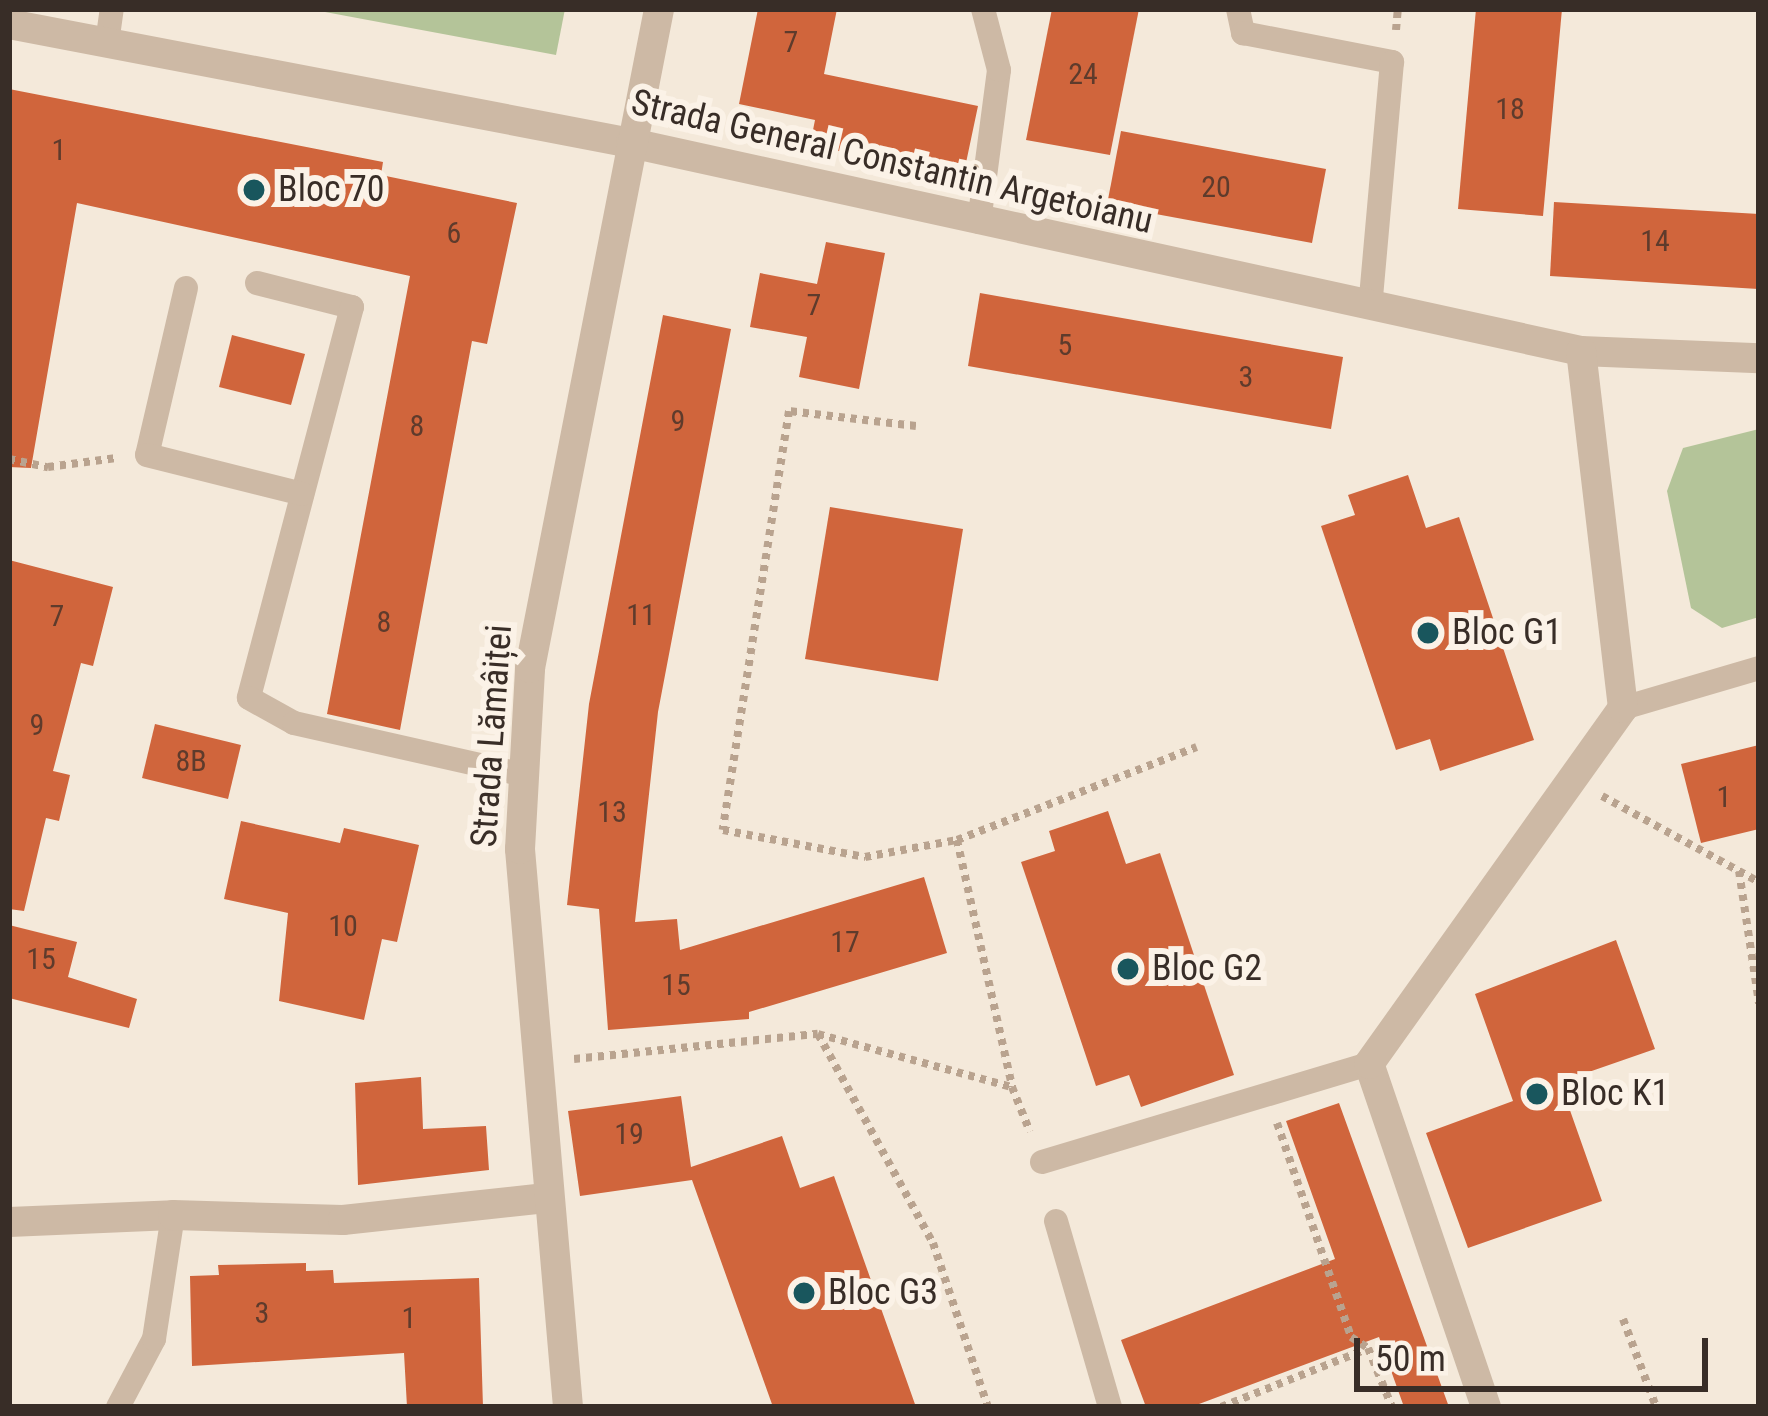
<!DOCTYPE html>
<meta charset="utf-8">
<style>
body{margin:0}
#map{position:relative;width:1768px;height:1416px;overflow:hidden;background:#f4e9da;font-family:"Roboto Condensed",sans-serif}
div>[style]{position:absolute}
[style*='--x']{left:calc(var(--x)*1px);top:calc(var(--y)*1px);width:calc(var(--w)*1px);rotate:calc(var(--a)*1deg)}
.green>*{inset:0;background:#b4c499}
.building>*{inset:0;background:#d0653c}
.path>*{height:8px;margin-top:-4px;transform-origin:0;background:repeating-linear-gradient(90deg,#b9a38f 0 6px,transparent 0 12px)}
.service>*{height:24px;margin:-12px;padding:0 12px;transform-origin:12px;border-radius:12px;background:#cdb9a5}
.minor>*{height:30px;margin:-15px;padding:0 15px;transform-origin:15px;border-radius:15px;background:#cdb9a5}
.dots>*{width:33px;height:33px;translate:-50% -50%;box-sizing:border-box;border:6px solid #fbf2e7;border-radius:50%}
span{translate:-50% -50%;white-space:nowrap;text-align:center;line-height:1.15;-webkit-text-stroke:12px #fbf2e7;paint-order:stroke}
.number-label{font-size:30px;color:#5e3b2c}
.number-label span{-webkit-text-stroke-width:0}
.street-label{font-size:36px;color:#382d27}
.poi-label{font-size:36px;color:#382d27}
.left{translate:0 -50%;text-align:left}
.frame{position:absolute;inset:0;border:12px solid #382d27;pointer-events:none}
.scale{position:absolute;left:1354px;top:1338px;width:354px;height:54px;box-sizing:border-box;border:6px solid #382d27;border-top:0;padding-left:15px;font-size:36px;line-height:42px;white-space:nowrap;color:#382d27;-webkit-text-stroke:9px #fbf2e7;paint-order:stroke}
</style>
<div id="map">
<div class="green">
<div style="clip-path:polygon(309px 9px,565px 9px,556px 55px)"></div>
<div style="clip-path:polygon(1759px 429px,1759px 617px,1722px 628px,1691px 608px,1667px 491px,1683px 448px)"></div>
</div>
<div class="building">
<div style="clip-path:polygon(758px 9px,837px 9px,824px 74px,978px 106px,963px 177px,810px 145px,815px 120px,739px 104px)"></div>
<div style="clip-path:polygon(1052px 9px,1139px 9px,1110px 155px,1026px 140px)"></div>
<div style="clip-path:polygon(1476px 9px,1562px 9px,1543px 216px,1458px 209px)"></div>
<div style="clip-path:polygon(9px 89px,383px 162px,381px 175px,517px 203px,487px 344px,472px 341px,400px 730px,327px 714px,410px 276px,77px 203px,31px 468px,9px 467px)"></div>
<div style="clip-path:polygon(1121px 131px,1326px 169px,1312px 243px,1107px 205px)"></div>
<div style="clip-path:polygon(1554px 202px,1759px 214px,1758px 289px,1550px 276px)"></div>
<div style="clip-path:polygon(826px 242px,885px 253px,859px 389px,799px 377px,807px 337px,750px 327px,760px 273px,817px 284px)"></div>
<div style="clip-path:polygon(980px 293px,1343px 357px,1331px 429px,968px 366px)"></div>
<div style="clip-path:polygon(663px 315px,731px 329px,658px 712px,635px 922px,677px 919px,680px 950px,924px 877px,947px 953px,749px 1012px,749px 1019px,608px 1030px,599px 909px,567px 905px,589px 704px)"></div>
<div style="clip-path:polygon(232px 335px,305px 354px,291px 405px,219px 387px)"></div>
<div style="clip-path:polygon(1408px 475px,1426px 528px,1459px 517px,1534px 740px,1440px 771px,1430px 739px,1396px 750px,1321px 526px,1355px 515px,1348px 495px)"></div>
<div style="clip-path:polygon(830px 507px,963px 529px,938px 681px,805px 659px)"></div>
<div style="clip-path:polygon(9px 560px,113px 587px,93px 666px,81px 663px,53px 771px,70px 775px,59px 821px,46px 818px,24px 911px,9px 909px)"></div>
<div style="clip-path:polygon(155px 724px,241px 745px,228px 799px,142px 778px)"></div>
<div style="clip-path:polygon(1759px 745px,1759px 829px,1701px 843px,1681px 764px)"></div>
<div style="clip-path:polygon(1108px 811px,1126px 864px,1160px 853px,1234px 1075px,1141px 1107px,1129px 1075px,1096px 1086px,1021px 862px,1055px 851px,1049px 831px)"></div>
<div style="clip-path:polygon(241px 821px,340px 843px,344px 828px,419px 845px,397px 942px,382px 939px,364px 1020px,279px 1001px,288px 913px,224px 899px)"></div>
<div style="clip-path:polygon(9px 925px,77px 942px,68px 977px,137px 999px,129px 1028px,9px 998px)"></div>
<div style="clip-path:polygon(1616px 940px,1655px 1049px,1560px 1082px,1602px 1201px,1468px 1248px,1426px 1133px,1513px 1101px,1475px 994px)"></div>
<div style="clip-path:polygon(421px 1077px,423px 1129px,486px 1126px,489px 1170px,358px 1185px,355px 1083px)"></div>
<div style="clip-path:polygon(681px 1096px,691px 1167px,782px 1136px,800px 1188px,834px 1176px,916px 1407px,773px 1407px,692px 1180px,580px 1196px,568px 1111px)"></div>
<div style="clip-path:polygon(1339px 1103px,1449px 1407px,1404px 1407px,1379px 1337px,1191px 1407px,1146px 1407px,1121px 1340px,1335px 1259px,1286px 1121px)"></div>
<div style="clip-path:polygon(306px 1263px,306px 1271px,333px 1270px,334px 1283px,479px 1278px,483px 1407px,407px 1407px,404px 1353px,192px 1366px,190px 1276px,219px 1275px,218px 1265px)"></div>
</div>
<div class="path">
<div style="--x:1396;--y:30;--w:21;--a:-85"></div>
<div style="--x:916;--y:426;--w:128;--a:-173.3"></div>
<div style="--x:789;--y:411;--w:424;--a:99"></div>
<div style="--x:723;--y:830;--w:145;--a:10.8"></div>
<div style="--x:865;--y:857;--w:94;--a:-10.5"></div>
<div style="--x:957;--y:840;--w:257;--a:-21.2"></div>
<div style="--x:9;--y:459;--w:40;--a:12"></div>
<div style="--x:48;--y:467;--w:69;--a:-7.5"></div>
<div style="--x:1602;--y:796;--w:179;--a:28.7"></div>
<div style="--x:957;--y:840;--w:253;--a:77.4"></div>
<div style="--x:1739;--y:871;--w:134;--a:81.4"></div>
<div style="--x:818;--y:1034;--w:239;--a:61.2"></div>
<div style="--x:933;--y:1243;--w:173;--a:71.5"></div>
<div style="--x:574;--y:1059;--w:245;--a:-5.9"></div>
<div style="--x:818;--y:1034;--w:201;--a:15.3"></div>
<div style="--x:1012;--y:1087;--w:48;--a:68.2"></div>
<div style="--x:1277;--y:1123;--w:226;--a:70.9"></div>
<div style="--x:1351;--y:1337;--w:20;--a:33"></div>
<div style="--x:1368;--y:1348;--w:64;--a:67.9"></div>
<div style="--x:1623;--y:1319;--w:94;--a:69.4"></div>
<div style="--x:1221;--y:1407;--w:157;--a:-21.7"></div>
</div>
<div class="service">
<div style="--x:1238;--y:9;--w:25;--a:78"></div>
<div style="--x:1243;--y:33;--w:152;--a:11"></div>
<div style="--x:1392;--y:62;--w:246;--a:95.1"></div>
<div style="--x:107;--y:43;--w:34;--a:-82"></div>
<div style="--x:979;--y:222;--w:153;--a:-82.5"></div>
<div style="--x:999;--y:70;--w:63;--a:-104.7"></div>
<div style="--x:257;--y:283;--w:98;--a:14.2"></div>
<div style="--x:352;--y:307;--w:404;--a:104.8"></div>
<div style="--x:249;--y:698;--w:51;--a:29.1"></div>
<div style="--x:294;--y:723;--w:236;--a:12.7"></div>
<div style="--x:186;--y:288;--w:171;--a:103.1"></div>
<div style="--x:147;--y:455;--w:160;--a:14.1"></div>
<div style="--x:1623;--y:708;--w:142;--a:-16.4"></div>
<div style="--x:1042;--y:1162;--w:341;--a:-16.7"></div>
<div style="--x:1056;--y:1221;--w:194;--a:73.8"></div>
<div style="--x:118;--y:1407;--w:77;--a:-62.1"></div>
<div style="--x:154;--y:1339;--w:125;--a:-81.3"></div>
</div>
<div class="minor">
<div style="--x:9;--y:24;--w:633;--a:10.83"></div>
<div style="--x:631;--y:143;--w:973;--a:12.35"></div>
<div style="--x:1581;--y:351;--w:178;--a:2.3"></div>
<div style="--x:9;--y:1222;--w:164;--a:-2.4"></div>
<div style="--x:173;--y:1215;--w:170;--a:1.7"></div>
<div style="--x:343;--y:1220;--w:204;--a:-6.2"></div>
<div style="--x:568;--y:1407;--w:560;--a:-94.92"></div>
<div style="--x:520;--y:849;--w:181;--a:-86.8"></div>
<div style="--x:530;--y:668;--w:672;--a:-78.92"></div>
<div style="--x:1486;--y:1407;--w:362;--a:-108.8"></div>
<div style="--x:1369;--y:1064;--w:437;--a:-54.5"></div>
<div style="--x:1623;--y:708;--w:359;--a:-96.7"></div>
</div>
<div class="dots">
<div style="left:254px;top:190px;background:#19565d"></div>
<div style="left:1428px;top:633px;background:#19565d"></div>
<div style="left:1128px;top:969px;background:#19565d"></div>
<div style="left:1537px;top:1094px;background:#19565d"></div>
<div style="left:804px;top:1293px;background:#19565d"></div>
</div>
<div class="number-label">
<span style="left:791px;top:42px">7</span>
<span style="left:1083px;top:74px">24</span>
<span style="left:1510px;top:109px">18</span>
<span style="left:59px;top:150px">1</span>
<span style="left:1216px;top:187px">20</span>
<span style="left:454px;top:233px">6</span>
<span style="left:1655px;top:241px">14</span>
<span style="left:814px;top:305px">7</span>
<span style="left:1065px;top:345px">5</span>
<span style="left:1246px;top:377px">3</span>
<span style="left:678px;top:421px">9</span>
<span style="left:417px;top:426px">8</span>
<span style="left:641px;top:615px">11</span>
<span style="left:57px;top:616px">7</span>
<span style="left:384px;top:622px">8</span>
<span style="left:37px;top:725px">9</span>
<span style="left:191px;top:761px">8B</span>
<span style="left:1724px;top:797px">1</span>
<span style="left:612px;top:812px">13</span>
<span style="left:343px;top:926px">10</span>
<span style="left:845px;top:942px">17</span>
<span style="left:41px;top:959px">15</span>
<span style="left:676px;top:985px">15</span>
<span style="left:629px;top:1134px">19</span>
<span style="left:262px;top:1313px">3</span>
<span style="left:409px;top:1318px">1</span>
</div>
<div class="street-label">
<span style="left:892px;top:162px;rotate:13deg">Strada General Constantin Argetoianu</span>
<span style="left:492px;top:736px;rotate:-86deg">Strada Lămâiței</span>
</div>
<div class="poi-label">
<span class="left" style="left:278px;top:190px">Bloc 70</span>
<span class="left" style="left:1452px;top:633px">Bloc G1</span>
<span class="left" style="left:1152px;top:969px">Bloc G2</span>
<span class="left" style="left:1561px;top:1094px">Bloc K1</span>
<span class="left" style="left:828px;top:1293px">Bloc G3</span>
</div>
<div class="frame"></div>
<div class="scale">50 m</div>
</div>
